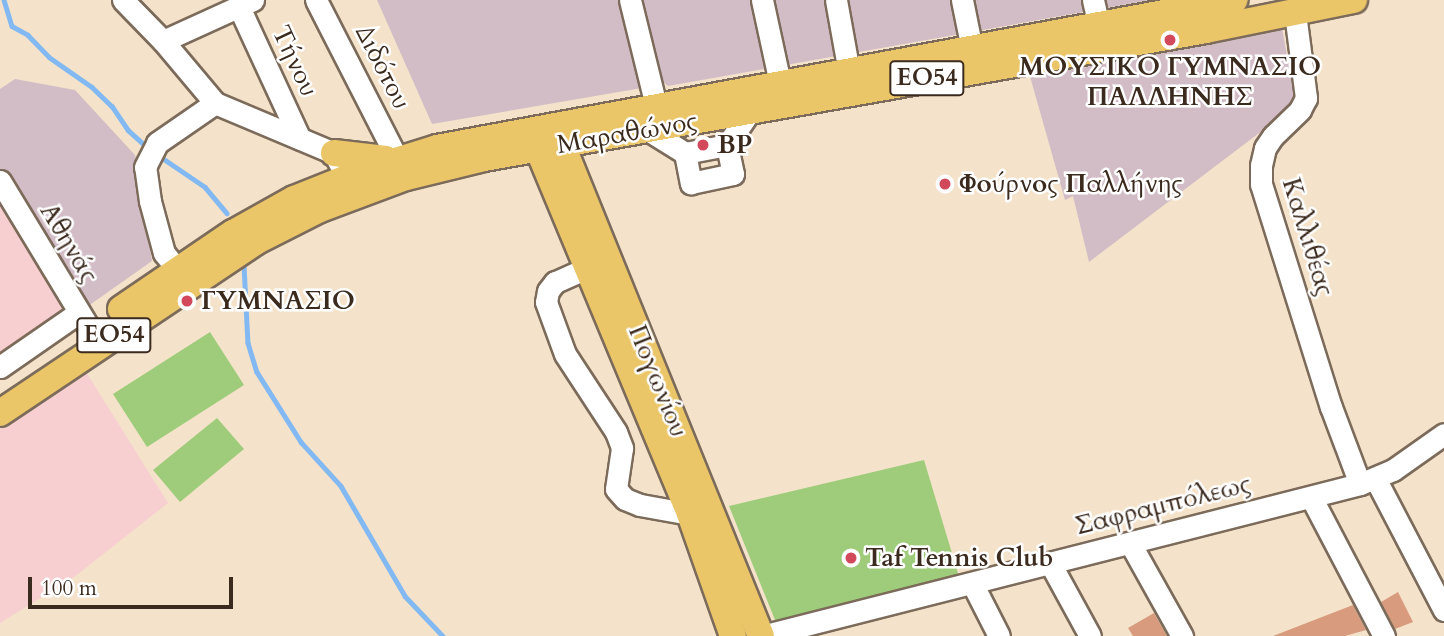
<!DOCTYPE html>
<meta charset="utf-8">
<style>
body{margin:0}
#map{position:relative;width:1444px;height:636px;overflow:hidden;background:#f4e3ca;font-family:Cardo,serif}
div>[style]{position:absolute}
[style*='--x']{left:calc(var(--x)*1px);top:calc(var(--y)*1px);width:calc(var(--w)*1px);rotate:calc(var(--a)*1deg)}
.built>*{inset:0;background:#f7cfd1}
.industrial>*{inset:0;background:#d2bdc6}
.green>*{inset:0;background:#9ecc7a}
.stream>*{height:4.5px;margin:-2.25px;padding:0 2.25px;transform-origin:2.25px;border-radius:2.25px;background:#83b9f2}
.building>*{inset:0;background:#d89b7e}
.roads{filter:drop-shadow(2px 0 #7c6b5a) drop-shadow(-2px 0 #7c6b5a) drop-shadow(0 2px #7c6b5a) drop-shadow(0 -2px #7c6b5a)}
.minor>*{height:21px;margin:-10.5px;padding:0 10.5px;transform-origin:10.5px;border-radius:10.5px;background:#fff}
.major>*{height:26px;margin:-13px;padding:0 13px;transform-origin:13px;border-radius:13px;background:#ebc669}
.dots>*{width:19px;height:19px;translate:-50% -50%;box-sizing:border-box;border:4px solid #fff;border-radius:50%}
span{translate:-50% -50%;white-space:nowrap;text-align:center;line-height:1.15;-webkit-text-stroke:5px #fff;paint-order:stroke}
.shield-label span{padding:2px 5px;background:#fff;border:2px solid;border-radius:5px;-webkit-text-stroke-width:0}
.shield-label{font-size:24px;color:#3b2a1e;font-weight:700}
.street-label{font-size:26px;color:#3b2a1e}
.poi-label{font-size:26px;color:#3b2a1e;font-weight:700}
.left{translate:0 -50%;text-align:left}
.scale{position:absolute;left:28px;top:577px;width:205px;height:32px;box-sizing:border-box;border:4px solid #3b2a1e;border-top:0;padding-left:9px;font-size:21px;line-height:24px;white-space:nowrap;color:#3b2a1e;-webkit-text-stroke:5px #fff;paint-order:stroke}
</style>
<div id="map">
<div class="built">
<div style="clip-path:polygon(0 197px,65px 307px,0 354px)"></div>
<div style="clip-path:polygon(83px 367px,168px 503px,73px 578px,0 623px,0 424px)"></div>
</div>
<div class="industrial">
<div style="clip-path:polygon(377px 0,618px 0,642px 88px,432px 124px)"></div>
<div style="clip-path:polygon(633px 0,1151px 0,668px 86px,652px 73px)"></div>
<div style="clip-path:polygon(1282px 28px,1295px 99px,1288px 111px,1089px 262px,1073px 196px,1065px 200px,1029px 73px)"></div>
<div style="clip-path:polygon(15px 79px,75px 90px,135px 155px,152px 261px,84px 309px,0 174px,0 89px)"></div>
</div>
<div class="green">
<div style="clip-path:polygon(210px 332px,244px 385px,147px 447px,113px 394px)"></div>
<div style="clip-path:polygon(217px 418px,244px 449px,180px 502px,153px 470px)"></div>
<div style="clip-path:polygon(924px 460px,960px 580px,784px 623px,775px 620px,729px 506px)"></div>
</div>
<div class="stream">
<div style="--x:4;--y:0;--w:27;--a:73"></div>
<div style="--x:12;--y:26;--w:18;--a:29"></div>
<div style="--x:28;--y:35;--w:30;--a:46"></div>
<div style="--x:49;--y:57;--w:52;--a:34.9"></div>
<div style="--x:92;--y:87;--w:28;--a:44"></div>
<div style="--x:112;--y:106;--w:29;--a:56"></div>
<div style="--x:128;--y:130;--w:27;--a:42"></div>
<div style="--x:158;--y:155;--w:57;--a:34.2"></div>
<div style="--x:205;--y:187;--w:34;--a:50"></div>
<div style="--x:244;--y:265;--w:78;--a:87.1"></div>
<div style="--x:248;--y:343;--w:30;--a:73"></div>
<div style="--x:257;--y:372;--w:83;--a:57.8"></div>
<div style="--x:301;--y:442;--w:59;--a:47.7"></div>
<div style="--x:341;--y:486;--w:127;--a:59.8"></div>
<div style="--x:405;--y:596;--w:55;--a:46.5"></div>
</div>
<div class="building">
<div style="clip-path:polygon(1398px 592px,1413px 622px,1395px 629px,1381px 602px)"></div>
<div style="clip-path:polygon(1353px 605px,1366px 630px,1345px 636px,1273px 636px)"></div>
<div style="clip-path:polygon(1154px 613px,1167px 636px,1133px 636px,1128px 628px)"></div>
</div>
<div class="roads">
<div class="minor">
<div style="--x:123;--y:0;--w:57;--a:45.7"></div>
<div style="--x:163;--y:41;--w:81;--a:50"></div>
<div style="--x:215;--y:103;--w:129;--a:22.8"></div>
<div style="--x:334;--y:153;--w:13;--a:63"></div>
<div style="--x:316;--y:0;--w:180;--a:62.9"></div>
<div style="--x:630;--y:0;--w:109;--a:76.2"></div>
<div style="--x:762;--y:0;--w:85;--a:77.8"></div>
<div style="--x:836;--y:0;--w:73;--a:79.8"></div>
<div style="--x:962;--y:0;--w:50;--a:78.5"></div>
<div style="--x:1093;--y:0;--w:26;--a:77"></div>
<div style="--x:239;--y:7;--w:145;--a:65.2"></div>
<div style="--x:1295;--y:13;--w:86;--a:82.6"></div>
<div style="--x:1306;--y:98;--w:13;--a:117"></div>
<div style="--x:1300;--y:110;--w:37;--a:136"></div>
<div style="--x:1273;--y:136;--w:14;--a:124"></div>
<div style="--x:1265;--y:148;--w:17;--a:103"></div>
<div style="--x:1261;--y:165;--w:19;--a:90"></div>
<div style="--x:1261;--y:184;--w:234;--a:72.6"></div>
<div style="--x:1331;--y:407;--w:82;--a:69.4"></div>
<div style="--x:163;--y:41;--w:99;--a:-24.5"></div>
<div style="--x:648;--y:130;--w:44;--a:31.9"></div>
<div style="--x:685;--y:153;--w:43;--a:-10.8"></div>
<div style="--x:685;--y:153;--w:31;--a:79"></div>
<div style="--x:691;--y:183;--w:43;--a:-12.1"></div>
<div style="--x:733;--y:174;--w:30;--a:-102"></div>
<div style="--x:727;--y:145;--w:40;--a:-56"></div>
<div style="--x:0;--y:181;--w:175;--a:58.8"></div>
<div style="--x:587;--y:268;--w:35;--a:156"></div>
<div style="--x:555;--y:282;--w:11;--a:128"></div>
<div style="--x:548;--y:291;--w:11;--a:100"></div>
<div style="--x:546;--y:302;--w:55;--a:69.9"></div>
<div style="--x:565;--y:354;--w:93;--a:56.8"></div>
<div style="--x:616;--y:432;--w:17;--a:69"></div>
<div style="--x:622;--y:448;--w:41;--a:98.3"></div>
<div style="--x:616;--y:489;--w:13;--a:48"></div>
<div style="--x:625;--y:499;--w:16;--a:22"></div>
<div style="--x:640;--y:505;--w:51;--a:10.2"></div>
<div style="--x:177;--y:269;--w:21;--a:-129"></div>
<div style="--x:164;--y:253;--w:54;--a:-105.1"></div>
<div style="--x:150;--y:201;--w:34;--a:-98"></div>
<div style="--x:145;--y:167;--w:27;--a:-63"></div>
<div style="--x:157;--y:143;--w:70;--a:-34.6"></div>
<div style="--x:0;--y:367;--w:95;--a:-34.7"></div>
<div style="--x:1375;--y:478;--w:149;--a:62.4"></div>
<div style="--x:1311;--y:497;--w:157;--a:62.3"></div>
<div style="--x:1130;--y:543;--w:107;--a:60.8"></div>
<div style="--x:1050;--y:563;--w:83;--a:61.3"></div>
<div style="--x:972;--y:583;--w:59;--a:63"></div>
<div style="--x:762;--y:636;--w:617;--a:-14.26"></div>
<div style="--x:1360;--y:484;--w:36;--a:-23"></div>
<div style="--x:1393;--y:470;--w:62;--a:-35.2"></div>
</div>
<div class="major">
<div style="--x:555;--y:128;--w:548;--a:67.93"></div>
<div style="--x:532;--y:134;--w:412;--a:67.4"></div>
<div style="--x:690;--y:514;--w:129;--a:70.6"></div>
<div style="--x:334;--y:153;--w:52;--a:6.6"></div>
<div style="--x:121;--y:309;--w:135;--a:-34.2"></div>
<div style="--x:233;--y:233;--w:70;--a:-29.1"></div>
<div style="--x:294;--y:199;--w:79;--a:-21.7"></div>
<div style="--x:367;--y:170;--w:73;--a:-17.4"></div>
<div style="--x:437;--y:148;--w:811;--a:-10.52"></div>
<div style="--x:0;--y:413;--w:307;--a:-33.8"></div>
<div style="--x:255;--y:242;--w:73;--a:-26.9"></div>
<div style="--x:320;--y:209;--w:92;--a:-20.4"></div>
<div style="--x:406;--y:177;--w:80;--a:-13.7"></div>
<div style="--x:484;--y:158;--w:733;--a:-10.05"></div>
<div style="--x:1206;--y:30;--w:151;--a:-11.5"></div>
</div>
</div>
<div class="dots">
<div style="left:1170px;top:40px;background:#d1495b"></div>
<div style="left:703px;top:145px;background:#d1495b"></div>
<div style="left:945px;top:184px;background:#d1495b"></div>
<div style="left:187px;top:301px;background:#d1495b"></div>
<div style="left:851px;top:558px;background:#d1495b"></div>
</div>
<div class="shield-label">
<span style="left:927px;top:78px">ΕΟ54</span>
<span style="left:114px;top:335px">ΕΟ54</span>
</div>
<div class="street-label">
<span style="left:295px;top:61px;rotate:65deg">Τήνου</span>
<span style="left:383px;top:67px;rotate:63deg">Διδότου</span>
<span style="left:627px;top:133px;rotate:-10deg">Μαραθώνος</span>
<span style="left:1308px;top:237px;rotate:73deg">Καλλιθέας</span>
<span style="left:69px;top:243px;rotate:59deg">Αθηνάς</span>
<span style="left:658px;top:381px;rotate:68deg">Πογωνίου</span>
<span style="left:1163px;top:505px;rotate:-14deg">Σαφραμπόλεως</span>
</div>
<div class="poi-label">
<span style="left:1170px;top:82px">ΜΟΥΣΙΚΟ ΓΥΜΝΑΣΙΟ<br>ΠΑΛΛΗΝΗΣ</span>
<span class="left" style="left:717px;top:145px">BP</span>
<span class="left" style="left:959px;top:184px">Φούρνος Παλλήνης</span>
<span class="left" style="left:201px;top:301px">ΓΥΜΝΑΣΙΟ</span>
<span class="left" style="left:865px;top:558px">Taf Tennis Club</span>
</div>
<div class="scale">100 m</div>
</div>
